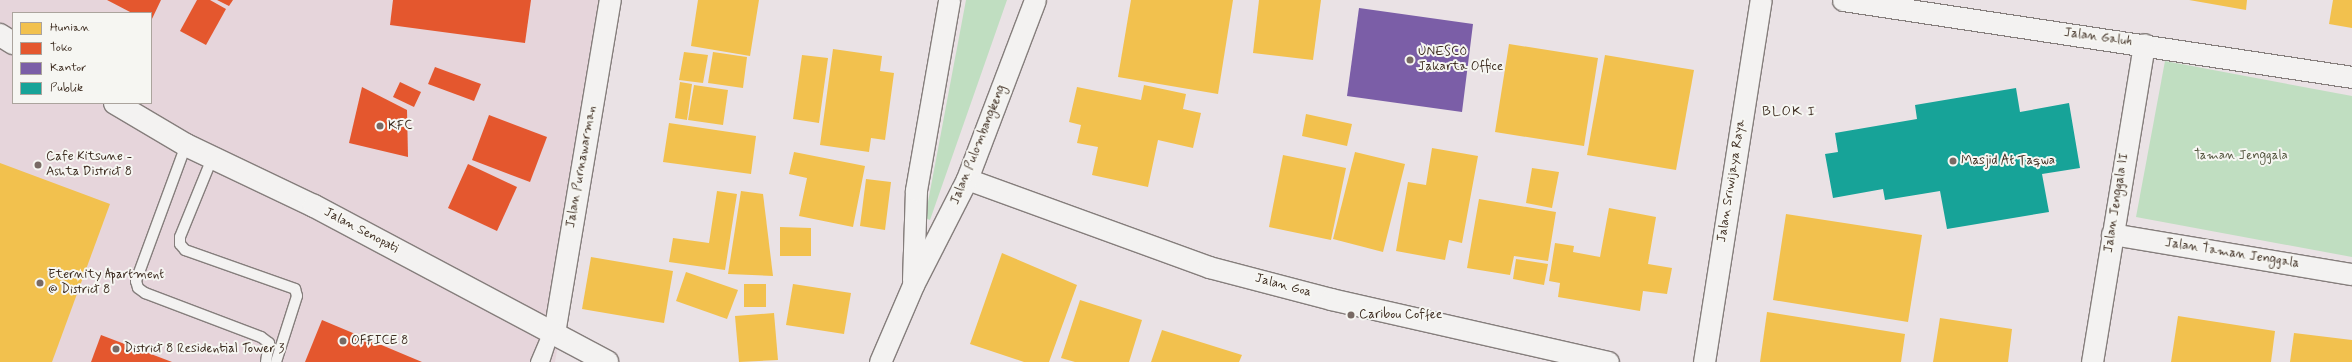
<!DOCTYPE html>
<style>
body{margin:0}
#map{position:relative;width:2352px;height:362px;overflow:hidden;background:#eae2e5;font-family:Mynerve,sans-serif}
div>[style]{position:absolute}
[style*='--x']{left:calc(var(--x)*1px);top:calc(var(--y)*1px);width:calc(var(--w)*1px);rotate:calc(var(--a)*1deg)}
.built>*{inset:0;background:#e6d5db}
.green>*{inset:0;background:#c0dec1}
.homes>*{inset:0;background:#f2c14e}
.shops>*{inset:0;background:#e4572e}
.offices>*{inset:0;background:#7b5ea7}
.public>*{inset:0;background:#17a398}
.roads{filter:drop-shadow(1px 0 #857e7c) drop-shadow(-1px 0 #857e7c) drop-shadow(0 1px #857e7c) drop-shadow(0 -1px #857e7c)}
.service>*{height:10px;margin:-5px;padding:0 5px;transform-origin:5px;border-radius:5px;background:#f3f2f1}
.minor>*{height:21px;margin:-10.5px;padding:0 10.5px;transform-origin:10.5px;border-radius:10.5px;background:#f3f2f1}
.secondary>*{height:22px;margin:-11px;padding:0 11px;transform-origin:11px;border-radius:11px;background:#f3f2f1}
.dots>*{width:11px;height:11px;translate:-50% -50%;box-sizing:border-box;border:2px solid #f6f6f2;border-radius:50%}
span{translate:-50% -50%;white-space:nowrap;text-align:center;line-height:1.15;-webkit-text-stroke:4px #f6f6f2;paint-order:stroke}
.street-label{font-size:13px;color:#3b2a1e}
.poi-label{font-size:13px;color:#3b2a1e}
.left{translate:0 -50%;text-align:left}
.park-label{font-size:13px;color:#54563f}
.neighbourhood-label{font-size:14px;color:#3b2a1e;letter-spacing:1px}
.legend{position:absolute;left:12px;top:12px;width:140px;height:92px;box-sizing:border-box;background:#f6f6f2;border:1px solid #aba49d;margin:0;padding:5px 7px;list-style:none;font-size:12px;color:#3b2a1e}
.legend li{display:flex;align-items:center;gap:8px;height:20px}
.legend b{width:20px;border:1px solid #aba49d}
</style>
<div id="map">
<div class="built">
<div style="clip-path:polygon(evenodd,0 0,619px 0,555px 362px,0 362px,0 0,13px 13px,151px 13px,151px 103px,13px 103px,13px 13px)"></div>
</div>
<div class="green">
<div style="clip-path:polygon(966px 0,1007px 0,930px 220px,925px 218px)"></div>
<div style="clip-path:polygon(2165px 61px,2352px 96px,2352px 257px,2136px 217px)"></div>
</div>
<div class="homes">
<div style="clip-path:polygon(698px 0,759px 0,750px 56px,691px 46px)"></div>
<div style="clip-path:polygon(1131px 0,1233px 0,1218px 94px,1118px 77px)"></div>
<div style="clip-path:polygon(1259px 0,1321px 0,1313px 60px,1253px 53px)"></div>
<div style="clip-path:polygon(2189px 0,2247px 0,2246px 10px)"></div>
<div style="clip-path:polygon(2333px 0,2352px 0,2352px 28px,2329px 24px)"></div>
<div style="clip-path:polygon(1509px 44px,1598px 58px,1584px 146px,1495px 132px)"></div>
<div style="clip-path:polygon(833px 49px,882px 56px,880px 71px,894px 73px,885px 140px,871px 138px,869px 152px,820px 145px)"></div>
<div style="clip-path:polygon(684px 52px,708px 55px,703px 83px,679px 80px)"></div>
<div style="clip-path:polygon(713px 52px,747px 57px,743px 88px,708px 83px)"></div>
<div style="clip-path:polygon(802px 55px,828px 58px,819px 123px,793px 119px)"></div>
<div style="clip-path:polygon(1605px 55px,1694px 70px,1676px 170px,1587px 155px)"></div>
<div style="clip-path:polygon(680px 82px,692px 84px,687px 120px,675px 118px)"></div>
<div style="clip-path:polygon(694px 85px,728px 90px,723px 125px,688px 120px)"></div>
<div style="clip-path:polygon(1144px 85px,1186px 94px,1183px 109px,1201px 113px,1193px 148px,1158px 140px,1148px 187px,1092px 175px,1098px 147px,1077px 143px,1081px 125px,1069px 122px,1077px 87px,1141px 100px)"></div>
<div style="clip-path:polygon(1306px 114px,1352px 124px,1347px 146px,1302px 136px)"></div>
<div style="clip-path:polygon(669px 123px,756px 136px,751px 174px,663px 162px)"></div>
<div style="clip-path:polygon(1432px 148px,1478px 156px,1462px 243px,1449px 240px,1445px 260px,1396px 251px,1408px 182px,1426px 185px)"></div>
<div style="clip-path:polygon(794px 152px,865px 166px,853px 227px,799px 216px,807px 178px,789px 174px)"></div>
<div style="clip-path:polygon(1355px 152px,1405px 164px,1383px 252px,1333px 239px)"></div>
<div style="clip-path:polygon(1283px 155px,1346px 168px,1331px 240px,1269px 227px)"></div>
<div style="clip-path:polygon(0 163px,110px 204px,52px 362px,0 362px)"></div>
<div style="clip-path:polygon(1532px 168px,1559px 172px,1552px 208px,1526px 203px)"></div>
<div style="clip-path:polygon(866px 179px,891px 182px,885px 230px,860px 226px)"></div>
<div style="clip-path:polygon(717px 191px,737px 194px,725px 270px,669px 262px,673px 238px,709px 243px)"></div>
<div style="clip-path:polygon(741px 191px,763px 194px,773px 276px,728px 274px)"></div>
<div style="clip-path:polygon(1479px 199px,1556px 212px,1548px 261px,1514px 256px,1510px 275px,1467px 268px)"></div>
<div style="clip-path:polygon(1609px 208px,1656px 217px,1648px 264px,1672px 268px,1667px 294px,1643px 291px,1640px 311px,1558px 297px,1560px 283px,1549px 281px,1555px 243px,1574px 246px,1573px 252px,1600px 257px)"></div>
<div style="clip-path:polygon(1786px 214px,1922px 235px,1908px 322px,1773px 300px)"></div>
<div style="clip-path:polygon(780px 227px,811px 228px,811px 256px,780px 256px)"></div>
<div style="clip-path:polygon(1002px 253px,1077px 285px,1049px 362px,1024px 362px,970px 344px)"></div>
<div style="clip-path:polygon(591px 257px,673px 271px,664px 323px,582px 309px)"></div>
<div style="clip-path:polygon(1516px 259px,1548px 264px,1544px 285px,1513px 279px)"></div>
<div style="clip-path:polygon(686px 272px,738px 290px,727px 319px,676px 301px)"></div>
<div style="clip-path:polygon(744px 284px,766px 284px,766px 307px,744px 307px)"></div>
<div style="clip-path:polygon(793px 284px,851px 293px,844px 334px,786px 325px)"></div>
<div style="clip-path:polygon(1080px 300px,1142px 320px,1129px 362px,1075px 362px,1061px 358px)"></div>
<div style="clip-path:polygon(1767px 312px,1905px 334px,1901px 362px,1760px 362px)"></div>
<div style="clip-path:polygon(774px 313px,778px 360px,739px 362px,735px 316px)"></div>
<div style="clip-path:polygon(2178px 316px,2275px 331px,2271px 362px,2171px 362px)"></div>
<div style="clip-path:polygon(1940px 318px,2012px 329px,2008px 362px,1933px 362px)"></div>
<div style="clip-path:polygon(1162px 330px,1242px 355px,1239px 362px,1151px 362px)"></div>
<div style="clip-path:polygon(2294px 333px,2352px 340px,2352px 362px,2290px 362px)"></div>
</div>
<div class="shops">
<div style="clip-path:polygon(107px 0,161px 0,151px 21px,151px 13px,132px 13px)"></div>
<div style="clip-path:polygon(197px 0,210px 0,226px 9px,206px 45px,180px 31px)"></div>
<div style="clip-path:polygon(217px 0,233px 0,229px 6px)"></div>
<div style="clip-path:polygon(393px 0,531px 0,525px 43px,390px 25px)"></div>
<div style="clip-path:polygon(435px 67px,481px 84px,474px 101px,428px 84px)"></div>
<div style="clip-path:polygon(400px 82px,421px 92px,414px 107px,393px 97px)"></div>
<div style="clip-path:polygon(362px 87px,407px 110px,408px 157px,349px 143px)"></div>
<div style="clip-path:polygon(489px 115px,547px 137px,530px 182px,472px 160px)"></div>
<div style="clip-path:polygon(468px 164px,517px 187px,497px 231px,448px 208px)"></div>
<div style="clip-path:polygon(322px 320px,422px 362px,305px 362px)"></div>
<div style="clip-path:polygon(101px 335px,172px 362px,91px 362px)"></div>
</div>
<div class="offices">
<div style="clip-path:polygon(1359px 8px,1473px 24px,1462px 112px,1347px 96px)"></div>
</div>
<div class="public">
<div style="clip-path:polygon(2016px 88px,2020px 112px,2069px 103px,2080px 168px,2042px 174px,2049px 212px,1947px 229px,1940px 191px,1885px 200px,1883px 189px,1833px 198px,1825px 154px,1838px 152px,1835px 133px,1917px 119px,1915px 105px)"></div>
</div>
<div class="roads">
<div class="service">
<div style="--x:186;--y:145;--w:145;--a:110.2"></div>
<div style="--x:136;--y:281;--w:7;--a:74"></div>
<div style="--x:138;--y:288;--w:9;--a:36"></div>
<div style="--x:145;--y:293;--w:124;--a:20.8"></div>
<div style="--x:261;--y:337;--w:10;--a:37"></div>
<div style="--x:269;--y:343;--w:19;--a:99"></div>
<div style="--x:213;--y:156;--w:87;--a:112.2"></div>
<div style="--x:180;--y:237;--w:7;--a:90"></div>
<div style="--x:180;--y:244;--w:8;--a:50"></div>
<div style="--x:185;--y:250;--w:117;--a:19.5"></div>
<div style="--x:295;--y:289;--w:7;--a:74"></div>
<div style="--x:297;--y:296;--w:69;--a:107.7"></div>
<div style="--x:536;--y:362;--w:34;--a:-67"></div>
<div style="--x:544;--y:362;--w:20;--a:-72"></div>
</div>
<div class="minor">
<div style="--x:1843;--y:0;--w:515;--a:8.6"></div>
<div style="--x:967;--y:179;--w:258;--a:20"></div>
<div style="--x:1209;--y:267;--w:126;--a:14.7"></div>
<div style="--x:1331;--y:299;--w:284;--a:12.8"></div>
<div style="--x:2112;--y:234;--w:243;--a:9.5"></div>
<div style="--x:913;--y:280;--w:90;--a:-88.1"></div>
<div style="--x:916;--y:190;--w:193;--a:-80.1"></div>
<div style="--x:554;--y:333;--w:338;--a:-80.5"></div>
<div style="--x:880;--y:362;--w:84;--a:-66.8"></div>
<div style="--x:913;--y:285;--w:119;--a:-63"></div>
<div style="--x:967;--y:179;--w:191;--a:-69.2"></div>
<div style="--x:1704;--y:362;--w:366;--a:-81.1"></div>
<div style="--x:2092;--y:362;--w:322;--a:-80.7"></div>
</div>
<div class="secondary">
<div style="--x:0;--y:35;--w:15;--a:32"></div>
<div style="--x:115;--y:103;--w:82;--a:30.6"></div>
<div style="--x:186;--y:145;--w:142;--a:25.5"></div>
<div style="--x:314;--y:206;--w:332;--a:28"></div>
</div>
</div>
<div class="dots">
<div style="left:1410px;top:60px;background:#786a64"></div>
<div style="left:380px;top:126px;background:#786a64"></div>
<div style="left:1953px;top:161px;background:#786a64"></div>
<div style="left:38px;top:165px;background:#786a64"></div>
<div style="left:40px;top:283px;background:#786a64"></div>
<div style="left:1351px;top:315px;background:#786a64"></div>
<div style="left:343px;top:341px;background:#786a64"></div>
<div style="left:116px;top:349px;background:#786a64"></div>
</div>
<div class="street-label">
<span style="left:2098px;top:38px;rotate:8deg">Jalan Galuh</span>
<span style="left:979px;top:145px;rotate:-68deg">Jalan Pulombangkeng</span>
<span style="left:582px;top:167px;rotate:-80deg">Jalan Purnawarman</span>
<span style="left:1732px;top:181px;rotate:-81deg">Jalan Sriwijaya Raya</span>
<span style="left:2117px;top:203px;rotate:-81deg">Jalan Jenggala II</span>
<span style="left:361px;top:231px;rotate:28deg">Jalan Senopati</span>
<span style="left:2232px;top:254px;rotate:9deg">Jalan Taman Jenggala</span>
<span style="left:1283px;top:286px;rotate:15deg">Jalan Goa</span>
</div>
<div class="poi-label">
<span class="left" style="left:1418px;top:60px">UNESCO<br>Jakarta Office</span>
<span class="left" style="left:388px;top:126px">KFC</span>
<span class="left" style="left:46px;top:165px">Cafe Kitsune -<br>Ashta District 8</span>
<span class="left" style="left:1961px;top:161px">Masjid At Taqwa</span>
<span class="left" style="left:48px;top:283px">Eternity Apartment<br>@ District 8</span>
<span class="left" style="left:1359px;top:315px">Caribou Coffee</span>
<span class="left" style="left:351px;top:341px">OFFICE 8</span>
<span class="left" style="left:124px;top:349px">District 8 Residential Tower 3</span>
</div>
<div class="park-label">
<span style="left:2241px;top:156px">Taman Jenggala</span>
</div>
<div class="neighbourhood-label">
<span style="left:1789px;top:111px">BLOK I</span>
</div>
<ul class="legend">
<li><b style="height:11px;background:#f2c14e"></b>Hunian</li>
<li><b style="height:11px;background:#e4572e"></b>Toko</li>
<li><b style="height:11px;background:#7b5ea7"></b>Kantor</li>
<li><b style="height:11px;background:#17a398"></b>Publik</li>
</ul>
</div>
